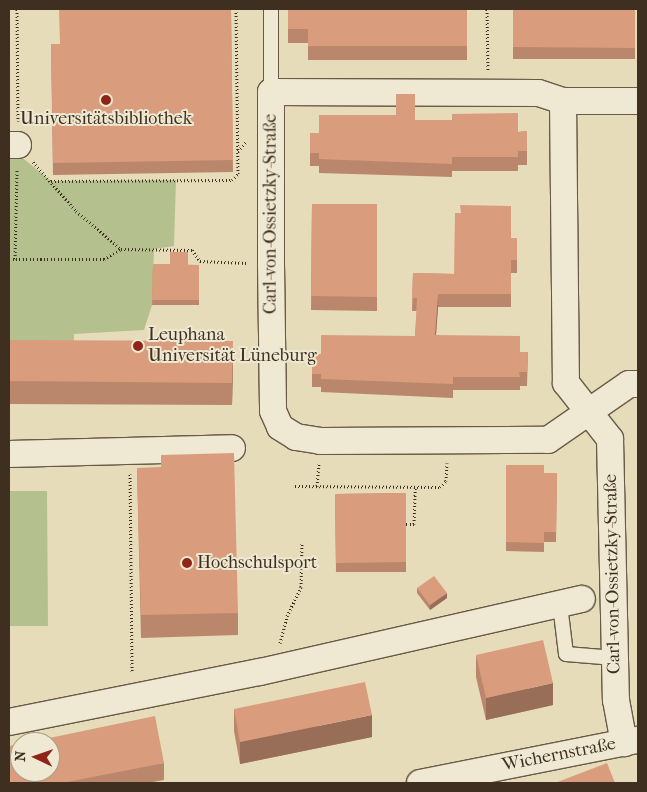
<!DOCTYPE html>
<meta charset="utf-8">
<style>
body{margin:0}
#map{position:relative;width:647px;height:792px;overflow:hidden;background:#e6dcb9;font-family:"IM FELL French Canon",serif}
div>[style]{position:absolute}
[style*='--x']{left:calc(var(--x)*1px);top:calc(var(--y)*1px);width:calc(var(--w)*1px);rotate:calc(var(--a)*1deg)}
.green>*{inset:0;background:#b5c08f}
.path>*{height:3px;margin-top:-1.5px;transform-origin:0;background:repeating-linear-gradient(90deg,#3e2f20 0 1px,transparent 0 3.5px)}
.roads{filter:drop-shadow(1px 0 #685a46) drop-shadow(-1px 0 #685a46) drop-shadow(0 1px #685a46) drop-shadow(0 -1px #685a46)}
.lane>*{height:14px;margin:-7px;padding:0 7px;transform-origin:7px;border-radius:7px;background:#efe8d2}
.street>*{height:26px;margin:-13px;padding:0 13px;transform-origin:13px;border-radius:13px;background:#efe8d2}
.wall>*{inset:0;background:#bb876c}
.shaded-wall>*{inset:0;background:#986e58}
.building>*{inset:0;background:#d99d7d}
.dots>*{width:14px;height:14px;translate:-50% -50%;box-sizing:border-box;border:2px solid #efe8d2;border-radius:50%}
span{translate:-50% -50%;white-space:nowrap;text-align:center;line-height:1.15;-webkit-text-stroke:4px #efe8d2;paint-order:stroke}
.poi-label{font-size:18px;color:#3e2f20}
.left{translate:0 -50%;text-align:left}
.street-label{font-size:18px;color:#3e2f20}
.frame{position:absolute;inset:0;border:10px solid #3e2f20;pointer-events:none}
.north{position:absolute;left:10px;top:732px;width:50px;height:50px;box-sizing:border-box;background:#efe8d2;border:1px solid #a89e8b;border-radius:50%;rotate:273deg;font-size:14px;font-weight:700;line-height:20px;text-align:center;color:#3e2f20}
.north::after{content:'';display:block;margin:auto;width:18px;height:22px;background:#8f2418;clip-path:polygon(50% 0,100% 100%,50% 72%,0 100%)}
</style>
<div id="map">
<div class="green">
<div style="clip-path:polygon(20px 156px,51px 181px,176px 180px,174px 246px,154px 249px,152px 305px,144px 330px,74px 334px,73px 360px,9px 359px,9px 157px)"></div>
<div style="clip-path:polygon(9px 491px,47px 491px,48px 626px,9px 626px)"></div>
</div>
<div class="path">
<div style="--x:17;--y:9;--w:112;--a:89.5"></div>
<div style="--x:487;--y:9;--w:61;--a:89.1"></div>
<div style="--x:238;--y:151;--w:13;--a:-48"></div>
<div style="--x:33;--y:162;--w:65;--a:48.7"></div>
<div style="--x:76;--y:211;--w:59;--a:40.2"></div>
<div style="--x:51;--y:181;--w:181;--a:-0.3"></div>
<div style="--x:232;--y:180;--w:8;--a:-45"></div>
<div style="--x:238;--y:174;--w:165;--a:-90.7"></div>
<div style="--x:9;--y:259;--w:95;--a:0"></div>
<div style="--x:104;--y:259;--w:20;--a:-30"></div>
<div style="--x:121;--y:249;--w:71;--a:0.8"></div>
<div style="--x:192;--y:250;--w:14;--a:54"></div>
<div style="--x:200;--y:261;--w:48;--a:2.4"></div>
<div style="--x:15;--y:259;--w:90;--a:-88.7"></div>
<div style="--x:130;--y:474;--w:198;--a:89.4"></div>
<div style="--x:295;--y:486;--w:145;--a:0.4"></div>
<div style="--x:440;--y:487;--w:8;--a:-45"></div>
<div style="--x:446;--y:481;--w:18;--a:-87"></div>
<div style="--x:317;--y:486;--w:22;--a:-85"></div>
<div style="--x:406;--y:524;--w:8;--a:0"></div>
<div style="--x:414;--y:524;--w:37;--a:-88"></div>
<div style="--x:280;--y:643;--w:28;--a:-75"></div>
<div style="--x:287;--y:616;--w:32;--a:-64"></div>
<div style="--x:301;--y:587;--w:45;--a:-88.7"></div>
</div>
<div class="roads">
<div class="lane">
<div style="--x:271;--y:9;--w:83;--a:90"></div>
<div style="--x:560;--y:605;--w:49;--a:83"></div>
<div style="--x:566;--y:654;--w:49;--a:4.7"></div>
</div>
<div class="street">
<div style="--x:563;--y:101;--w:282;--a:89.4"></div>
<div style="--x:566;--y:383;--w:71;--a:51.8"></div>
<div style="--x:610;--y:439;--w:261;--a:88.7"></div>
<div style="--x:616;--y:700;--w:44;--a:79.5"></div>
<div style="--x:638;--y:101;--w:75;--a:180"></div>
<div style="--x:563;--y:101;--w:26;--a:-162"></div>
<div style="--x:538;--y:93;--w:267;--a:-179.8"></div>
<div style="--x:271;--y:92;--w:172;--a:90"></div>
<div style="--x:271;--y:264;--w:147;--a:89.2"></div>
<div style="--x:273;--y:411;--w:17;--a:66"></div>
<div style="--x:280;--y:427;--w:19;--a:32"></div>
<div style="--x:296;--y:437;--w:24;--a:9"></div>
<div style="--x:320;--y:441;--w:228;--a:-0.3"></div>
<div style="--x:548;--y:440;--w:98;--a:-34.7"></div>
<div style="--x:629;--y:384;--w:9;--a:0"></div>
<div style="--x:9;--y:145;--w:9;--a:0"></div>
<div style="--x:9;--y:454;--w:223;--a:-1.5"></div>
<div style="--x:9;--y:722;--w:256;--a:-11.3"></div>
<div style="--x:260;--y:672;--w:330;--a:-12.8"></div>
<div style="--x:420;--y:783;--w:222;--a:-11.2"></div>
</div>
</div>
<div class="wall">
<div style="clip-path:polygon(231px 9px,233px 172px,53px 175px,51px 44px,60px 44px)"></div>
<div style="clip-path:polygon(288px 9px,467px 9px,467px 60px,308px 60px,308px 43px,288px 43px)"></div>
<div style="clip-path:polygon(513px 9px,635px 9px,635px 59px,513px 59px)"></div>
<div style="clip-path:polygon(415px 120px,518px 132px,527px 131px,527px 165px,518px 165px,518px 171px,452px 171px,452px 177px,319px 173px,319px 166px,310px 166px,310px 133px,319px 133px)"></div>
<div style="clip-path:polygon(312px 204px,377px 204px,377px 311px,311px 310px)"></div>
<div style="clip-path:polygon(511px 238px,517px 238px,517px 273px,511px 273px,511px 307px,438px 307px,436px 335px,520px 352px,528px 352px,527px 386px,520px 386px,520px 390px,453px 390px,453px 398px,321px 392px,321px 387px,312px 387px,312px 354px,321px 354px,415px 336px,417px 311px,412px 311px,413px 273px,454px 274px)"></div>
<div style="clip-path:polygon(153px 264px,199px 265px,199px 305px,152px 305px)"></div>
<div style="clip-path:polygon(9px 340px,233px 364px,232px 405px,9px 404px)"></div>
<div style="clip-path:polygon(506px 465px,544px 473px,557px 473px,556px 542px,544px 542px,544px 552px,506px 551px)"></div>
<div style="clip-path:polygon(137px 468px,238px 613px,238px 635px,141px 638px)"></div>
<div style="clip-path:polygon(406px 493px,406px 572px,336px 572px,335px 494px)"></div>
<div style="clip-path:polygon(417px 588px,447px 598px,430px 610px,417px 593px)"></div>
<div style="clip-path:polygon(476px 655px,553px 705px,486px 720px,476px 677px)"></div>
<div style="clip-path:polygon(234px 709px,372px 737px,240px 764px,234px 731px)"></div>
<div style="clip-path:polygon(164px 763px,164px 780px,147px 783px,9px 783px)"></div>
</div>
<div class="shaded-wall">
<div style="clip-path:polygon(438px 294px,438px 307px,435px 348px,435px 335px)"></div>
<div style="clip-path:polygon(233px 341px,233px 364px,232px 405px,232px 383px)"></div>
<div style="clip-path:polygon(447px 593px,447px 598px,430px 610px,430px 605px)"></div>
<div style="clip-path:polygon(553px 683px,553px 705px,486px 720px,486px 698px)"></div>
<div style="clip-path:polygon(372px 715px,372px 737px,240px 764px,240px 742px)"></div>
</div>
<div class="building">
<div style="clip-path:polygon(59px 9px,231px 9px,233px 160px,53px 163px,51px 44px,60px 44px)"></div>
<div style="clip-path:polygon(288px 9px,467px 9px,467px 46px,308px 46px,308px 29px,288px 29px)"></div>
<div style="clip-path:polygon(513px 9px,635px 9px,635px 48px,513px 47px)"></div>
<div style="clip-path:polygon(396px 94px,415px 94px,415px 120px,452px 120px,452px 114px,518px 113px,518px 132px,527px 131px,527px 151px,518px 151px,518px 157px,452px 157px,452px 164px,319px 159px,319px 153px,310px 153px,310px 133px,319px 133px,319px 115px,396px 115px)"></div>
<div style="clip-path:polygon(312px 204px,377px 204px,377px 297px,311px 296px)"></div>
<div style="clip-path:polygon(460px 205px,511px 206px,511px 238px,517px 238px,517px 260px,511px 260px,511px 294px,438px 294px,435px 335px,520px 336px,520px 352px,528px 352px,527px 372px,519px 372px,520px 377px,453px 377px,453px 384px,321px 379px,321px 374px,312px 374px,312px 354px,321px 354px,321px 335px,415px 336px,417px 298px,412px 298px,413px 273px,454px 274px,455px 213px,461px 213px)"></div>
<div style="clip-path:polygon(170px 252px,188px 252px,188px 265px,199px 265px,199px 300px,152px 300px,153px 264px,170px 264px)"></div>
<div style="clip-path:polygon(9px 340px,233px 341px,232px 383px,9px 381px)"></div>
<div style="clip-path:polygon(234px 453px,238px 613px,141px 615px,137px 468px,161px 467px,161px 455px)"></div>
<div style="clip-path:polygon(506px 465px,544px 465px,544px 473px,557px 473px,556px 532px,544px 532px,544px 543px,506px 542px)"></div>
<div style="clip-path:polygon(406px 493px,406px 562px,336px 563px,335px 494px)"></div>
<div style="clip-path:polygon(434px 576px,447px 593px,430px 605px,417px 588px)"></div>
<div style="clip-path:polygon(543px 640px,553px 683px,486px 698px,476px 655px)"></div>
<div style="clip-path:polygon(365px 682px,372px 715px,240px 742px,234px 709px)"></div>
<div style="clip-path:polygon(155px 716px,164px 763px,62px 783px,9px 783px,9px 746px,20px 744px,20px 772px,50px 772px,50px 742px,30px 742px)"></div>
<div style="clip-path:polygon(607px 763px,615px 783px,555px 783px)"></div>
</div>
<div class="dots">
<div style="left:106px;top:100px;background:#8f2418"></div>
<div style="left:138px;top:346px;background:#8f2418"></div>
<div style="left:187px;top:563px;background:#8f2418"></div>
</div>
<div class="poi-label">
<span style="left:106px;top:119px">Universitätsbibliothek</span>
<span class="left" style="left:148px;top:346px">Leuphana<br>Universität Lüneburg</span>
<span class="left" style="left:197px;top:563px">Hochschulsport</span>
</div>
<div class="street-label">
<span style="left:271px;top:214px;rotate:-90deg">Carl-von-Ossietzky-Straße</span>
<span style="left:613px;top:574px;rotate:-91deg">Carl-von-Ossietzky-Straße</span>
<span style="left:559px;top:755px;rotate:-11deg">Wichernstraße</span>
</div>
<div class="frame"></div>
<div class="north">N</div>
</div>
